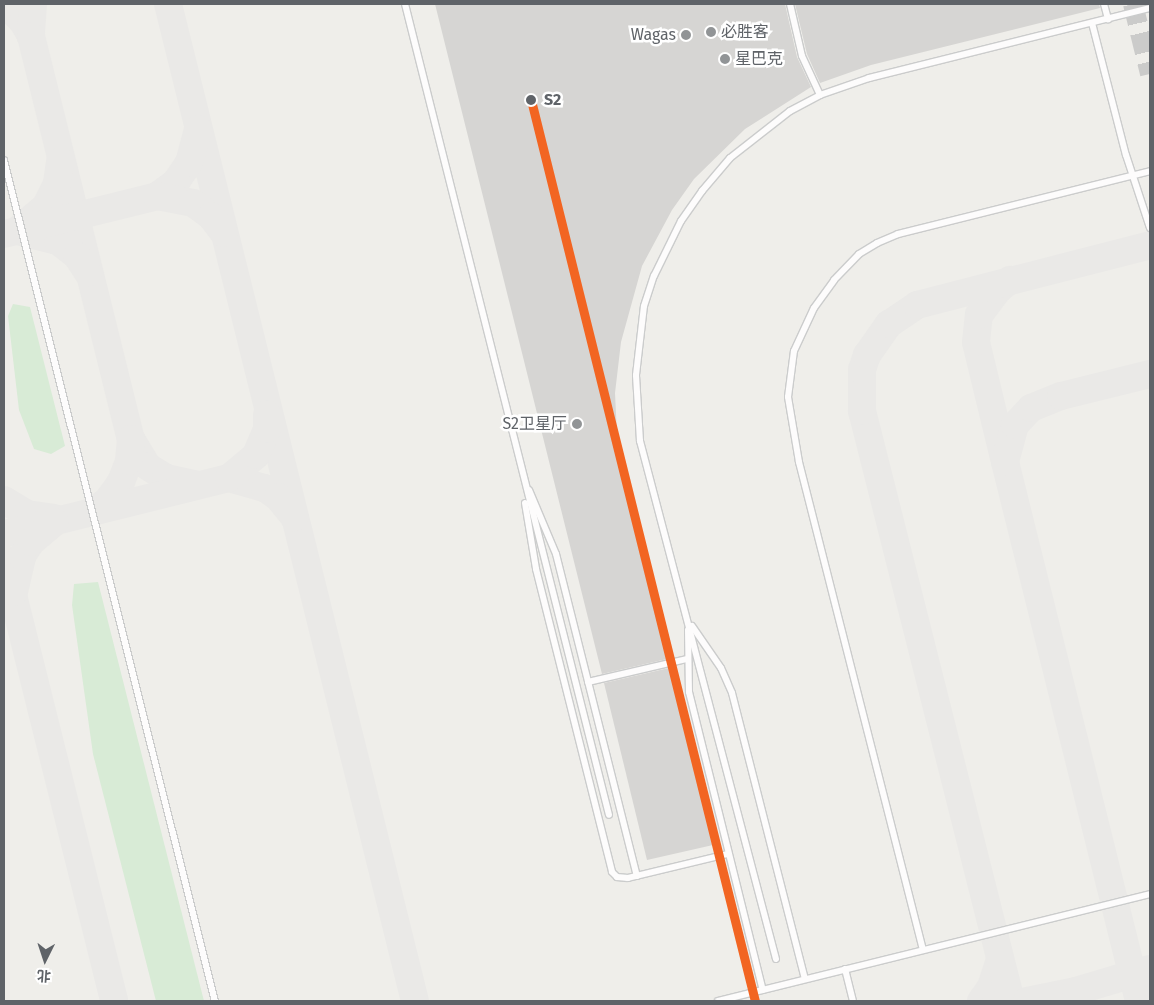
<!DOCTYPE html>
<meta charset="utf-8">
<style>
body{margin:0}
#map{position:relative;width:1154px;height:1005px;overflow:hidden;background:#efeeea;font-family:"Fira Sans","Noto Sans SC",sans-serif}
div>[style]{position:absolute}
[style*='--x']{left:calc(var(--x)*1px);top:calc(var(--y)*1px);width:calc(var(--w)*1px);rotate:calc(var(--a)*1deg)}
.green>*{inset:0;background:#d8ebd6}
.taxiway>*{height:28px;margin:-14px;padding:0 14px;transform-origin:14px;border-radius:14px;background:#eae9e7}
.building>*{inset:0;background:#d6d5d3}
.trunk-tunnel>*{height:20px;margin-top:-10px;transform-origin:0;background:repeating-linear-gradient(90deg,#cbcbca 0 20px,transparent 0 30px)}
.roads{filter:drop-shadow(1px 0 #cbcccc) drop-shadow(-1px 0 #cbcccc) drop-shadow(0 1px #cbcccc) drop-shadow(0 -1px #cbcccc)}
.service>*{height:6px;margin:-3px;padding:0 3px;transform-origin:3px;border-radius:3px;background:#fdfcfc}
.rail-1>*{height:9px;margin:-4.5px;padding:0 4.5px;transform-origin:4.5px;border-radius:4.5px;background:#f26522}
.dots>*{width:14px;height:14px;translate:-50% -50%;box-sizing:border-box;border:2px solid #fff;border-radius:50%}
span{translate:-50% -50%;white-space:nowrap;text-align:center;line-height:1.15;-webkit-text-stroke:5px #fff;paint-order:stroke}
.poi-label{font-size:16px;color:#5f6368}
.left{translate:0 -50%;text-align:left}
.right{translate:-100% -50%;text-align:right}
.stop-label{font-size:16px;color:#5f6368;font-weight:700}
.frame{position:absolute;inset:0;border:5px solid #5f6368;pointer-events:none}
.north{position:absolute;left:20px;top:935px;width:50px;height:50px;-webkit-text-stroke:4px #fff;paint-order:stroke;rotate:184deg;font-size:14px;font-weight:700;line-height:20px;text-align:center;color:#5f6368}
.north::after{content:'';display:block;margin:auto;width:18px;height:22px;background:#5f6368;clip-path:polygon(50% 0,100% 100%,50% 72%,0 100%)}
</style>
<div id="map">
<div class="green">
<div style="clip-path:polygon(13px 304px,30px 307px,65px 446px,51px 454px,34px 449px,19px 410px,8px 316px)"></div>
<div style="clip-path:polygon(98px 582px,204px 1001px,156px 1001px,93px 754px,72px 605px,74px 584px)"></div>
</div>
<div class="taxiway">
<div style="--x:5;--y:4;--w:25;--a:45"></div>
<div style="--x:23;--y:22;--w:16;--a:60"></div>
<div style="--x:33;--y:4;--w:32;--a:94"></div>
<div style="--x:31;--y:36;--w:415;--a:76.1"></div>
<div style="--x:131;--y:439;--w:31;--a:59"></div>
<div style="--x:147;--y:466;--w:22;--a:32"></div>
<div style="--x:166;--y:478;--w:33;--a:12"></div>
<div style="--x:168;--y:4;--w:1027;--a:76.09"></div>
<div style="--x:157;--y:196;--w:24;--a:-36"></div>
<div style="--x:176;--y:182;--w:23;--a:-56"></div>
<div style="--x:189;--y:163;--w:35;--a:-75"></div>
<div style="--x:20;--y:228;--w:34;--a:-40"></div>
<div style="--x:46;--y:206;--w:25;--a:-64"></div>
<div style="--x:57;--y:183;--w:22;--a:-82"></div>
<div style="--x:21;--y:232;--w:38;--a:14"></div>
<div style="--x:58;--y:241;--w:24;--a:38"></div>
<div style="--x:77;--y:256;--w:20;--a:57"></div>
<div style="--x:4;--y:234;--w:158;--a:-13.9"></div>
<div style="--x:157;--y:196;--w:37;--a:11"></div>
<div style="--x:193;--y:203;--w:22;--a:36"></div>
<div style="--x:211;--y:216;--w:21;--a:53"></div>
<div style="--x:1004;--y:458;--w:119;--a:-103.6"></div>
<div style="--x:976;--y:342;--w:27;--a:-84"></div>
<div style="--x:979;--y:315;--w:31;--a:-53"></div>
<div style="--x:998;--y:290;--w:16;--a:-40"></div>
<div style="--x:229;--y:478;--w:37;--a:16"></div>
<div style="--x:265;--y:488;--w:16;--a:35"></div>
<div style="--x:278;--y:497;--w:26;--a:51"></div>
<div style="--x:4;--y:500;--w:27;--a:31"></div>
<div style="--x:27;--y:514;--w:27;--a:8"></div>
<div style="--x:94;--y:511;--w:18;--a:-38"></div>
<div style="--x:108;--y:500;--w:22;--a:-54"></div>
<div style="--x:121;--y:482;--w:22;--a:-69"></div>
<div style="--x:129;--y:461;--w:22;--a:-85"></div>
<div style="--x:4;--y:534;--w:232;--a:-14"></div>
<div style="--x:229;--y:478;--w:35;--a:-40"></div>
<div style="--x:256;--y:455;--w:28;--a:-67"></div>
<div style="--x:267;--y:429;--w:15;--a:-90"></div>
<div style="--x:4;--y:559;--w:455;--a:76"></div>
<div style="--x:14;--y:592;--w:37;--a:-77"></div>
<div style="--x:22;--y:556;--w:17;--a:-57"></div>
<div style="--x:31;--y:542;--w:31;--a:-40"></div>
<div style="--x:981;--y:1001;--w:17;--a:-54"></div>
<div style="--x:991;--y:987;--w:29;--a:-72"></div>
<div style="--x:1011;--y:1001;--w:609;--a:-104.17"></div>
<div style="--x:862;--y:411;--w:41;--a:-90"></div>
<div style="--x:862;--y:370;--w:16;--a:-72"></div>
<div style="--x:867;--y:355;--w:38;--a:-55"></div>
<div style="--x:889;--y:324;--w:34;--a:-34"></div>
<div style="--x:917;--y:305;--w:241;--a:-14.4"></div>
<div style="--x:1027;--y:1001;--w:50;--a:-11.5"></div>
<div style="--x:1076;--y:991;--w:77;--a:-16.6"></div>
<div style="--x:1139;--y:1001;--w:555;--a:-103.96"></div>
<div style="--x:1005;--y:462;--w:38;--a:-75"></div>
<div style="--x:1015;--y:425;--w:23;--a:-47"></div>
<div style="--x:1031;--y:408;--w:32;--a:-22"></div>
<div style="--x:1061;--y:396;--w:92;--a:-13.9"></div>
</div>
<div class="building">
<div style="clip-path:polygon(435px 4px,785px 4px,797px 57px,811px 87px,745px 129px,694px 179px,672px 210px,642px 266px,621px 342px,615px 393px,618px 454px,667px 659px,602px 674px)"></div>
<div style="clip-path:polygon(795px 4px,1099px 4px,1100px 8px,871px 65px,820px 83px,807px 54px)"></div>
<div style="clip-path:polygon(669px 668px,713px 845px,647px 860px,604px 683px)"></div>
</div>
<div class="trunk-tunnel">
<div style="--x:1133;--y:4;--w:72;--a:76.3"></div>
</div>
<div class="roads">
<div class="service">
<div style="--x:405;--y:4;--w:836;--a:75.88"></div>
<div style="--x:790;--y:4;--w:53;--a:77"></div>
<div style="--x:802;--y:56;--w:43;--a:65.2"></div>
<div style="--x:1104;--y:4;--w:16;--a:75"></div>
<div style="--x:1092;--y:23;--w:136;--a:75.6"></div>
<div style="--x:1126;--y:155;--w:77;--a:71.8"></div>
<div style="--x:4;--y:160;--w:867;--a:75.92"></div>
<div style="--x:529;--y:490;--w:69;--a:67.1"></div>
<div style="--x:556;--y:554;--w:332;--a:75.9"></div>
<div style="--x:525;--y:503;--w:67;--a:80.5"></div>
<div style="--x:536;--y:569;--w:312;--a:75.9"></div>
<div style="--x:612;--y:872;--w:7;--a:45"></div>
<div style="--x:617;--y:877;--w:11;--a:5"></div>
<div style="--x:628;--y:878;--w:102;--a:-13.6"></div>
<div style="--x:692;--y:626;--w:51;--a:55.4"></div>
<div style="--x:721;--y:668;--w:27;--a:66"></div>
<div style="--x:732;--y:693;--w:295;--a:75.7"></div>
<div style="--x:688;--y:630;--w:62;--a:89.1"></div>
<div style="--x:689;--y:692;--w:307;--a:76.1"></div>
<div style="--x:588;--y:682;--w:102;--a:-13.1"></div>
<div style="--x:923;--y:950;--w:504;--a:-104.26"></div>
<div style="--x:799;--y:462;--w:66;--a:-99.6"></div>
<div style="--x:788;--y:397;--w:46;--a:-82.6"></div>
<div style="--x:794;--y:351;--w:47;--a:-65.1"></div>
<div style="--x:814;--y:308;--w:34;--a:-54"></div>
<div style="--x:834;--y:280;--w:36;--a:-46"></div>
<div style="--x:859;--y:254;--w:21;--a:-31"></div>
<div style="--x:877;--y:243;--w:23;--a:-23"></div>
<div style="--x:898;--y:234;--w:260;--a:-14"></div>
<div style="--x:776;--y:959;--w:536;--a:-104.71"></div>
<div style="--x:640;--y:441;--w:66;--a:-93.5"></div>
<div style="--x:636;--y:375;--w:69;--a:-83.4"></div>
<div style="--x:644;--y:306;--w:32;--a:-72"></div>
<div style="--x:654;--y:276;--w:61;--a:-63.9"></div>
<div style="--x:681;--y:221;--w:37;--a:-55"></div>
<div style="--x:702;--y:191;--w:43;--a:-49.7"></div>
<div style="--x:730;--y:158;--w:76;--a:-38.1"></div>
<div style="--x:790;--y:111;--w:34;--a:-28"></div>
<div style="--x:820;--y:95;--w:52;--a:-19.1"></div>
<div style="--x:869;--y:78;--w:290;--a:-14"></div>
<div style="--x:845;--y:969;--w:33;--a:76"></div>
<div style="--x:718;--y:1001;--w:445;--a:-13.9"></div>
</div>
</div>
<div class="rail-1">
<div style="--x:531;--y:100;--w:928;--a:76.04"></div>
</div>
<div class="dots">
<div style="left:711px;top:32px;background:#919496"></div>
<div style="left:686px;top:35px;background:#919496"></div>
<div style="left:725px;top:59px;background:#919496"></div>
<div style="left:531px;top:100px;background:#5f6368"></div>
<div style="left:577px;top:424px;background:#919496"></div>
</div>
<div class="poi-label">
<span class="left" style="left:721px;top:32px">必胜客</span>
<span class="right" style="left:676px;top:35px">Wagas</span>
<span class="left" style="left:735px;top:59px">星巴克</span>
<span class="right" style="left:567px;top:424px">S2卫星厅</span>
</div>
<div class="stop-label">
<span class="left" style="left:544px;top:100px">S2</span>
</div>
<div class="frame"></div>
<div class="north">北</div>
</div>
